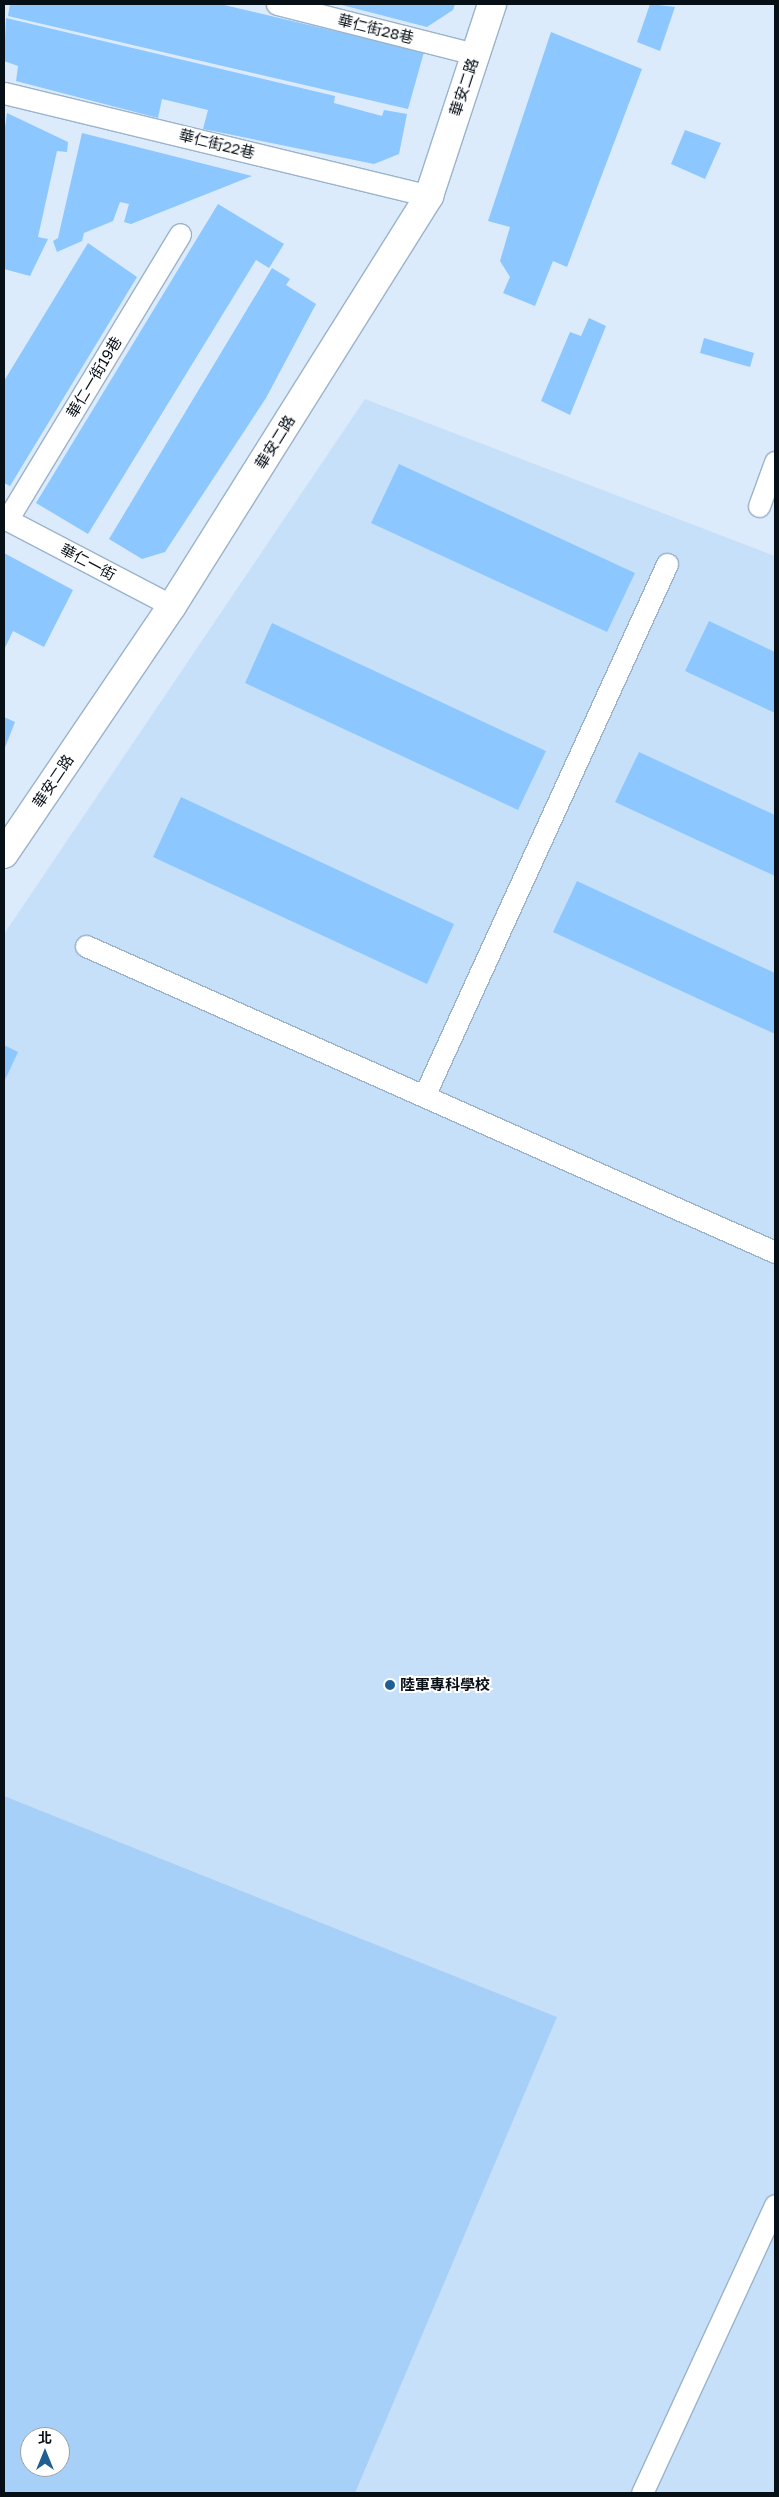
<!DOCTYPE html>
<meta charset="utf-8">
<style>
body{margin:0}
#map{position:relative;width:779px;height:2497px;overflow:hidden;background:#dcebfb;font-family:"Golos Text","Noto Sans TC",sans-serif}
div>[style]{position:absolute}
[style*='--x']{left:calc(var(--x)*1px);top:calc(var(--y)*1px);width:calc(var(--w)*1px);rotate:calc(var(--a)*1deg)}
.built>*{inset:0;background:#c7e0f9}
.green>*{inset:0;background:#a7d0f8}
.building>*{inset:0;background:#8cc7ff}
.roads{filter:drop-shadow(1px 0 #9ab3cb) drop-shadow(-1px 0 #9ab3cb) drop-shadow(0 1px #9ab3cb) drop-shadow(0 -1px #9ab3cb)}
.lane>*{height:21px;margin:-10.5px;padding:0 10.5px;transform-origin:10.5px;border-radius:10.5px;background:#fff}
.street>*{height:28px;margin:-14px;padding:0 14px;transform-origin:14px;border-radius:14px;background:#fff}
.dots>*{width:14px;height:14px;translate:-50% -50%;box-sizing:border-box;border:2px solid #fff;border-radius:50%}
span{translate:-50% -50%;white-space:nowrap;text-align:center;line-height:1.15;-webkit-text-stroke:4px #fff;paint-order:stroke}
.street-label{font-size:15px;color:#070f17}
.poi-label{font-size:15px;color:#070f17;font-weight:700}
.left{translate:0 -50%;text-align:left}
.frame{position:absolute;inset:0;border:5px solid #070f17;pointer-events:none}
.north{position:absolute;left:20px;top:2427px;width:50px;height:50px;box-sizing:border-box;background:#fff;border:1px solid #9c9fa2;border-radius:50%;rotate:0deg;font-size:14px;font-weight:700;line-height:20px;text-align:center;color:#070f17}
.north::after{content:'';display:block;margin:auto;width:18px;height:22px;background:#1f5f94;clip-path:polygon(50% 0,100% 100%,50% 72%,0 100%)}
</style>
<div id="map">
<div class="built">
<div style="clip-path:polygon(evenodd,365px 399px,775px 556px,775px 2493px,4px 2493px,4px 934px,365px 399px,30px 2437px,60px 2437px,60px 2467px,30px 2467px,30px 2437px)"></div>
</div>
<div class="green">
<div style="clip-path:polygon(evenodd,4px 1796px,557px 2017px,355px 2493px,4px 2493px,4px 1796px,30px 2437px,60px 2437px,60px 2467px,30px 2467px,30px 2437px)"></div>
</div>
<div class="building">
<div style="clip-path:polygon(10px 4px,220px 4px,424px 52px,408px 109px,8px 16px)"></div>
<div style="clip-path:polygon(338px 4px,455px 4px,453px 10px,427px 27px)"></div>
<div style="clip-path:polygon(650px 4px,675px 7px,660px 51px,637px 42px)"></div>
<div style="clip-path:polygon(6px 18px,335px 96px,334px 103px,382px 116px,384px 110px,407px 114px,399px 154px,374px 164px,203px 129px,208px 110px,162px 99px,158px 118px,16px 81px,18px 66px,4px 61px)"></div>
<div style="clip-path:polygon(551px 32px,642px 69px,567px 267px,553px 261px,535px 306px,503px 293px,510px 277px,500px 261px,510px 227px,488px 221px)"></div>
<div style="clip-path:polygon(7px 113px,68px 142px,67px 152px,57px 151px,38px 237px,48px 239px,30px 276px,4px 269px,4px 135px)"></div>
<div style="clip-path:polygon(685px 130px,721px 143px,705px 179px,671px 164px)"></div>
<div style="clip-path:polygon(82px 133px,252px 176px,131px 224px,124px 222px,129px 204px,120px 202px,113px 221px,84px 233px,82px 241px,57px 252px,53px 241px,58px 238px)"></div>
<div style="clip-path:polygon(218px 204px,284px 244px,269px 268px,256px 260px,88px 534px,36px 503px)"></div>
<div style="clip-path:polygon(88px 243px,137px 277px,10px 486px,4px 483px,4px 381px)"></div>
<div style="clip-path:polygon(272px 268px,290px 279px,286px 285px,316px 304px,266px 398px,165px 552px,142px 559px,109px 539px)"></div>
<div style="clip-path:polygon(589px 318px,606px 326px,570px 415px,541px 401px,570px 332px,581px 336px)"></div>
<div style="clip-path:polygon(704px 338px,754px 353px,750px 367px,700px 353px)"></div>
<div style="clip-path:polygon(399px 464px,635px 573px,607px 632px,371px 523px)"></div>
<div style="clip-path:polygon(4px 553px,73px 590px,44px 647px,13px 631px,4px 650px)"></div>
<div style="clip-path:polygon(709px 621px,775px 652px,775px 713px,685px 671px)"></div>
<div style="clip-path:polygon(272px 623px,546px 751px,518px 810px,245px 683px)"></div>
<div style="clip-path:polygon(4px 717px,15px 722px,4px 750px)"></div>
<div style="clip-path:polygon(639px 752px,775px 815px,775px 876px,615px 802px)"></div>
<div style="clip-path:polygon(181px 797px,454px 924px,427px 984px,153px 857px)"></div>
<div style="clip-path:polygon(577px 881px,775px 973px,775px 1034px,553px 932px)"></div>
<div style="clip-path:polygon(4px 1045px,18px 1052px,4px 1082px)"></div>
</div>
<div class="roads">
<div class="lane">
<div style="--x:277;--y:4;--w:203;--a:14.2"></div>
<div style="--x:4;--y:93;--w:437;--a:13.6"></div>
<div style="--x:759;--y:506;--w:47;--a:-70"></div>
<div style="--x:4;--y:518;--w:190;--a:27.6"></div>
<div style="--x:7;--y:520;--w:334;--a:-58.8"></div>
<div style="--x:86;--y:946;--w:754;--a:23.95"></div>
<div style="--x:424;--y:1096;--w:585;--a:-65.45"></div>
<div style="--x:642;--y:2493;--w:317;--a:-65.2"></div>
</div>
<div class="street">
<div style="--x:4;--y:854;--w:300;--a:-55.9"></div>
<div style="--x:172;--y:606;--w:484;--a:-57.9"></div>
<div style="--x:429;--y:196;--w:202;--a:-71.8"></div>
</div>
</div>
<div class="dots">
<div style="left:390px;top:1685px;background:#1f5f94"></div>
</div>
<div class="street-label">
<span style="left:376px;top:29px;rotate:14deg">華仁街28巷</span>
<span style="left:464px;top:87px;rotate:-72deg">華安二路</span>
<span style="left:217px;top:144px;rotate:14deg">華仁街22巷</span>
<span style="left:94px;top:377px;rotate:-59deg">華仁一街19巷</span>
<span style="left:275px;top:442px;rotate:-58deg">華安二路</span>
<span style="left:88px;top:562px;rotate:28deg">華仁一街</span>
<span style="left:53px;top:781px;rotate:-56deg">華安二路</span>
</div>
<div class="poi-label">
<span class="left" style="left:400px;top:1685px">陸軍專科學校</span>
</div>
<div class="frame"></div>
<div class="north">北</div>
</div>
